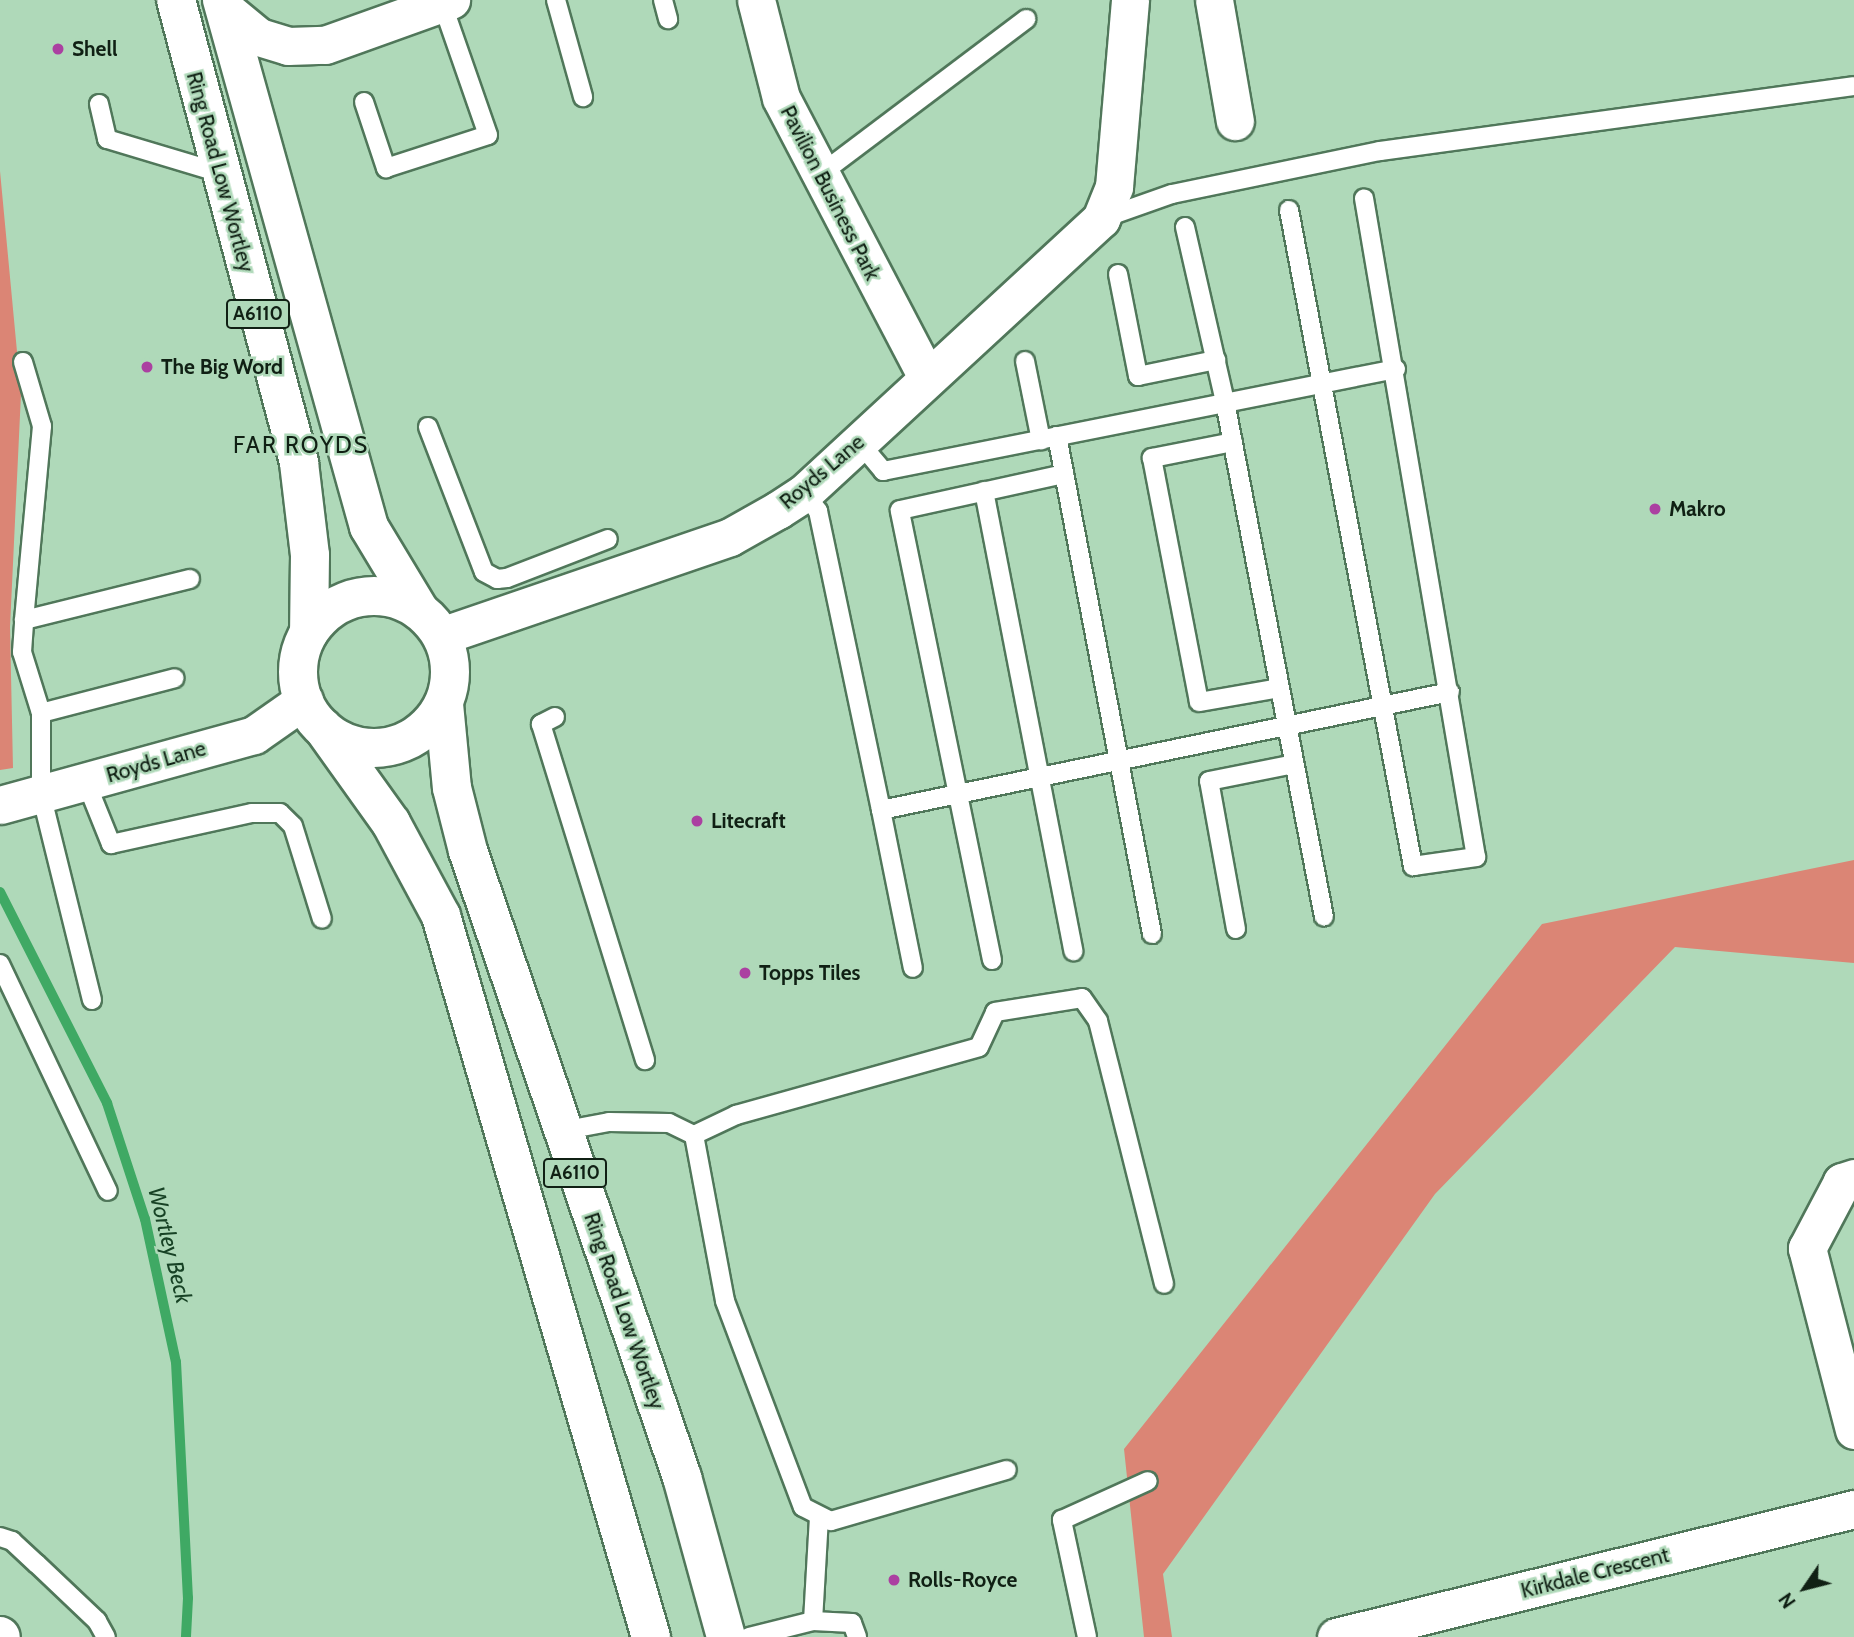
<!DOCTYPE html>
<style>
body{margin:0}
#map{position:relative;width:1854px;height:1637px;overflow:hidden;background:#afd9b9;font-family:Cabin,sans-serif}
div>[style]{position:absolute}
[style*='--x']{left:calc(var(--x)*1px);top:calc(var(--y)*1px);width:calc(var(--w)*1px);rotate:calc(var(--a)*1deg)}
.green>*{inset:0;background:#db8575}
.stream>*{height:10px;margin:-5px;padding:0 5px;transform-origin:5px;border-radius:5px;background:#3fa964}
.roads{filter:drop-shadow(2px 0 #50775a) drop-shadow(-2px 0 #50775a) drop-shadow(0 2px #50775a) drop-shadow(0 -2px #50775a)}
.service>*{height:18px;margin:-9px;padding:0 9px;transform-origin:9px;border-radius:9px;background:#fff}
.minor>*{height:37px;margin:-18.5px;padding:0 18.5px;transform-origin:18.5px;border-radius:18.5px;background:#fff}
.primary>*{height:38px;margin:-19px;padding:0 19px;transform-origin:19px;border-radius:19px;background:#fff}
.trunk>*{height:38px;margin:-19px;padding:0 19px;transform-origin:19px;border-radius:19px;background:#fff}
.trunk>.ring{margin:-19px;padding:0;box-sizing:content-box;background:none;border:38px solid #fff;border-radius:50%}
.dots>*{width:19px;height:19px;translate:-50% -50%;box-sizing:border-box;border:4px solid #afd9b9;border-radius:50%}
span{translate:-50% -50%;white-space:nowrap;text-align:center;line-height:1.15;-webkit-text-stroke:5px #afd9b9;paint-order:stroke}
.shield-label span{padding:2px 5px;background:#afd9b9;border:2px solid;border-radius:5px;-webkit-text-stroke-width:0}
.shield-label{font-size:19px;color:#102014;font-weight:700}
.poi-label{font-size:21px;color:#102014;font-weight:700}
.left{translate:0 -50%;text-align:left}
.street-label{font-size:21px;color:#102014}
.neighbourhood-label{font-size:23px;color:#102014;letter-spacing:2px}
.water-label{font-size:23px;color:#174225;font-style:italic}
.north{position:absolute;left:1770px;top:1553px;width:70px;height:70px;-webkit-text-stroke:5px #afd9b9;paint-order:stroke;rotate:235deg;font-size:19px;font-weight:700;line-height:28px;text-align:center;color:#102014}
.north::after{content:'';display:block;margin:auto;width:24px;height:32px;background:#102014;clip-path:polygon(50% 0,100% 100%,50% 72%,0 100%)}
</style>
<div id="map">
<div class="green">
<div style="clip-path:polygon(0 171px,21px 394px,10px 627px,13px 768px,0 770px)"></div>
<div style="clip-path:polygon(1854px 860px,1854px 963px,1675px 947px,1435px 1194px,1163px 1574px,1172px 1637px,1144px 1637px,1124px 1449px,1542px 924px)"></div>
</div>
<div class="stream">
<div style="--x:0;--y:892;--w:237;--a:63.1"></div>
<div style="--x:107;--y:1103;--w:122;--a:71.9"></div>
<div style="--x:145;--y:1219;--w:146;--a:77.8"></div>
<div style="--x:176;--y:1362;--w:236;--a:87.1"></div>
<div style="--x:188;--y:1598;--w:39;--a:93"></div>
</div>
<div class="roads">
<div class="service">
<div style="--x:556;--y:0;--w:101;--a:74.4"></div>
<div style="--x:663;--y:0;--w:20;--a:75"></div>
<div style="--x:364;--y:102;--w:70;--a:71.6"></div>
<div style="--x:386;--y:168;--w:107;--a:-17.9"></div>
<div style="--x:488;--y:135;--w:143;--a:-109.2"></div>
<div style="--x:99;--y:104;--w:36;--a:77"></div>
<div style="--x:107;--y:139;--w:118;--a:16.7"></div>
<div style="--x:818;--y:176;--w:261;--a:-37"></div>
<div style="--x:1289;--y:210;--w:668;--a:79.3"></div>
<div style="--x:1413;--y:866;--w:64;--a:-8.1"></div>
<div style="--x:1476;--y:857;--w:668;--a:-99.65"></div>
<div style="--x:1101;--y:219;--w:75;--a:-19.4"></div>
<div style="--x:1172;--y:194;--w:212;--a:-11.7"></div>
<div style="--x:1380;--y:151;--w:478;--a:-7.8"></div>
<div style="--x:1185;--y:227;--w:180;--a:77.1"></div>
<div style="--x:1225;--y:402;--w:524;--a:79.12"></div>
<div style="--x:1118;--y:274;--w:104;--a:78.9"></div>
<div style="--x:1138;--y:376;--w:80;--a:-11.6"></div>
<div style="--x:1025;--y:361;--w:81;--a:78.6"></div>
<div style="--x:23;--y:362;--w:67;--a:73.5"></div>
<div style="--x:42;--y:426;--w:195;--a:95.3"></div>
<div style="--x:428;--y:427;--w:155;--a:68.9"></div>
<div style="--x:484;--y:572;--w:15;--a:28"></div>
<div style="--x:497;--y:579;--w:10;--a:-6"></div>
<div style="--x:507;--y:578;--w:108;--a:-21.1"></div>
<div style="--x:1057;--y:436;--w:507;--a:79.2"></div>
<div style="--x:859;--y:442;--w:38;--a:50"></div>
<div style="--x:883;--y:471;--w:523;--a:-11.25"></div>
<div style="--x:1233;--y:442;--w:83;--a:168.8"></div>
<div style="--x:1152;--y:458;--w:248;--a:79.1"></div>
<div style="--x:1199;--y:702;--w:81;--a:-9.9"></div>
<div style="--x:984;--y:491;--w:469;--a:79"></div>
<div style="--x:804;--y:493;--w:23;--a:52"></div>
<div style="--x:818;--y:511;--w:306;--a:78.1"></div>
<div style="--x:881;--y:810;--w:581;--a:-11.72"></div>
<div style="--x:41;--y:713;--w:138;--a:-14.6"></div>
<div style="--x:555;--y:717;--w:16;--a:153"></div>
<div style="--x:541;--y:724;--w:352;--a:72.8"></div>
<div style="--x:86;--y:782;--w:67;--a:68"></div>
<div style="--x:111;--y:844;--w:144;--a:-12.4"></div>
<div style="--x:252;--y:813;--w:28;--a:0"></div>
<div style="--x:280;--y:813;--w:18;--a:45"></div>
<div style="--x:293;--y:826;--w:97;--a:72.7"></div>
<div style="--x:881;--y:810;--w:161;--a:78.6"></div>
<div style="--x:1236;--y:929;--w:150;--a:-100.3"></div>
<div style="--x:1209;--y:781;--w:87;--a:-11.3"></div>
<div style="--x:992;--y:960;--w:459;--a:-101.6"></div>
<div style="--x:900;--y:510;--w:168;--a:-12.4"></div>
<div style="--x:0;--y:964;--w:251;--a:64.6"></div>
<div style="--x:92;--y:1000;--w:212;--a:-103.9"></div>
<div style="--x:41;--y:794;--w:81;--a:-90"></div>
<div style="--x:41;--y:713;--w:64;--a:-107.3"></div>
<div style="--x:22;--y:652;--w:32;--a:-86"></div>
<div style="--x:24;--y:620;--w:171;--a:-13.9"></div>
<div style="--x:561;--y:1131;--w:49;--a:-10.6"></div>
<div style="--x:609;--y:1122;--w:60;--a:1"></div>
<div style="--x:669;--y:1123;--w:28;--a:26"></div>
<div style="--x:694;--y:1135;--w:169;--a:79.4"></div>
<div style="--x:725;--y:1301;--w:220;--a:69.3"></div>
<div style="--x:803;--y:1507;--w:31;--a:27"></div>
<div style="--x:831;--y:1521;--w:183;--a:-16.2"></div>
<div style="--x:694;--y:1135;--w:47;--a:-25.5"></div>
<div style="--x:736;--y:1115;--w:252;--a:-15.6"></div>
<div style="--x:979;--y:1047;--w:38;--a:-65"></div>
<div style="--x:995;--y:1012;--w:88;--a:-9.1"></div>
<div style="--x:1082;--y:998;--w:28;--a:55"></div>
<div style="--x:1098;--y:1021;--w:271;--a:75.9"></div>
<div style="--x:0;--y:1537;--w:13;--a:18"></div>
<div style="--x:12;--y:1541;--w:34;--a:43"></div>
<div style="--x:37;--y:1564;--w:83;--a:43.5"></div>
<div style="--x:97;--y:1621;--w:18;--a:61"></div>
<div style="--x:813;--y:1621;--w:105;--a:-86.7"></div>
<div style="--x:749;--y:1637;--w:66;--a:-14"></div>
<div style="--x:813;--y:1621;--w:39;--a:3"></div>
<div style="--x:852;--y:1623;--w:15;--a:70"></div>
<div style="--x:1087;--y:1637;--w:120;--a:-102.1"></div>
<div style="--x:1062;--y:1520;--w:94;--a:-24.4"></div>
</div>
<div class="minor">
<div style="--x:756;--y:0;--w:101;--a:75.7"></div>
<div style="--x:781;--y:98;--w:315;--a:62.4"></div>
<div style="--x:1214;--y:0;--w:123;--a:80.2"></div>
<div style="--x:225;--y:9;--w:44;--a:39.5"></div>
<div style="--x:259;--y:37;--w:30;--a:17"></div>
<div style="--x:288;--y:46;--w:37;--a:-2"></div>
<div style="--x:325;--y:45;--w:134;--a:-19.7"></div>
<div style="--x:441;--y:636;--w:305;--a:-18.9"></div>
<div style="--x:730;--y:537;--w:55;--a:-29.4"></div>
<div style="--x:778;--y:510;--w:31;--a:-33"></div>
<div style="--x:804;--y:493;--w:404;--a:-42.7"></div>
<div style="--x:1101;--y:219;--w:35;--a:-68"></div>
<div style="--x:1114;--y:187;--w:188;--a:-85.1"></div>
<div style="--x:0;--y:805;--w:263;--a:-15.4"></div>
<div style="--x:254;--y:735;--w:61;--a:-35"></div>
<div style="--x:1854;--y:1178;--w:13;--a:162"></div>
<div style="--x:1842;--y:1182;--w:75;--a:117.9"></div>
<div style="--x:1807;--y:1248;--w:188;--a:75.5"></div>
<div style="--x:1336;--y:1637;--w:534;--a:-13.88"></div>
</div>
<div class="primary">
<div style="--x:0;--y:1636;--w:1;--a:45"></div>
</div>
<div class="trunk">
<div style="--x:176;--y:0;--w:479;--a:75.1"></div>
<div style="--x:299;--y:463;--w:93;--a:83.2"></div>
<div style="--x:310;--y:555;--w:77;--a:90.7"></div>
<div style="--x:222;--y:0;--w:547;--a:74.41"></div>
<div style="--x:369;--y:527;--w:97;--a:58.9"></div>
<div class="ring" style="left:298px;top:596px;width:114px;height:114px"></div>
<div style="--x:444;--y:704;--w:84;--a:84.6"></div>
<div style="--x:452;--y:788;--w:65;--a:75.7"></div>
<div style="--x:468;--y:851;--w:662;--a:71.13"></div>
<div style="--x:682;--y:1477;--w:166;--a:74.6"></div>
<div style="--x:323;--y:728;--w:117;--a:54.4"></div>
<div style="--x:391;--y:823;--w:106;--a:61.7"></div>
<div style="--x:441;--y:916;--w:751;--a:73.76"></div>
</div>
</div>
<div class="dots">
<div style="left:58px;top:49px;background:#ab40a1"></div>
<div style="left:147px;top:367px;background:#ab40a1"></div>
<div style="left:1655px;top:509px;background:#ab40a1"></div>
<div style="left:697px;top:821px;background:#ab40a1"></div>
<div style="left:745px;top:973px;background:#ab40a1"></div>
<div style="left:894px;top:1580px;background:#ab40a1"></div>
</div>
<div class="shield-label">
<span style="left:258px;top:314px">A6110</span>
<span style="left:575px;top:1173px">A6110</span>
</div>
<div class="poi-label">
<span class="left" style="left:72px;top:49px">Shell</span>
<span class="left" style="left:161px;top:367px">The Big Word</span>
<span class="left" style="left:1669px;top:509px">Makro</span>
<span class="left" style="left:711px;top:821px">Litecraft</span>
<span class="left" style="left:759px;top:973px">Topps Tiles</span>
<span class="left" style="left:908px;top:1580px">Rolls-Royce</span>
</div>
<div class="street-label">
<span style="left:220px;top:172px;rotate:75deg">Ring Road Low Wortley</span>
<span style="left:830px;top:193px;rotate:63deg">Pavilion Business Park</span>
<span style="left:822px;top:472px;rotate:-40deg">Royds Lane</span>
<span style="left:156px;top:762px;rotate:-16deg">Royds Lane</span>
<span style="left:624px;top:1311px;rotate:71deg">Ring Road Low Wortley</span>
<span style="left:1595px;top:1573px;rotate:-14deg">Kirkdale Crescent</span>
</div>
<div class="neighbourhood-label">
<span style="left:301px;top:445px">FAR ROYDS</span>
</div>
<div class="water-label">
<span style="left:170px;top:1245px;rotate:76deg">Wortley Beck</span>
</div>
<div class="north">N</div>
</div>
